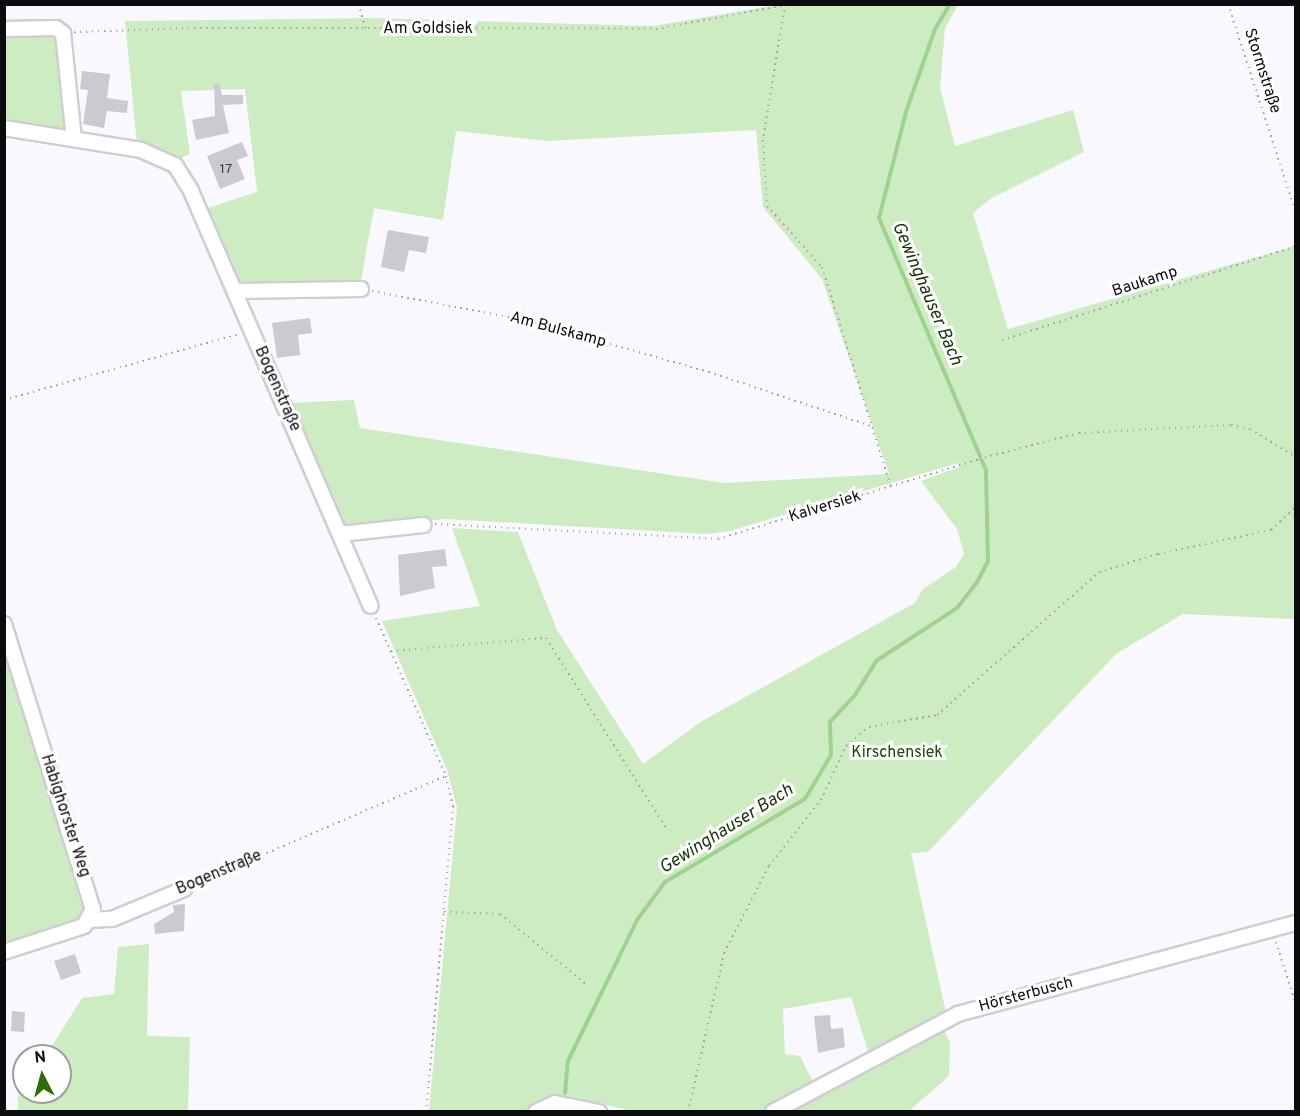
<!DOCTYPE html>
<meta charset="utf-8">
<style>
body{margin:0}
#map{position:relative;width:1300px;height:1116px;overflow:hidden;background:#f9f8ff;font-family:Overpass,sans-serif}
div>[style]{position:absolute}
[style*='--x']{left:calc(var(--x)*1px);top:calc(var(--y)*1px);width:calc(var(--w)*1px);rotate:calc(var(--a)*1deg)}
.green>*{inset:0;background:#cdecc2}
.stream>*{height:4px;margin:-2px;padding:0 2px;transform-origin:2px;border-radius:2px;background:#a0d28f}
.building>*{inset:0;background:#cbcad1}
.path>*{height:2px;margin-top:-1px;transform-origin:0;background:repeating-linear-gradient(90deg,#a4a3a9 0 1.5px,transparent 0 6px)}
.roads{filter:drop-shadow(2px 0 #ceced5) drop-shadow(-2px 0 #ceced5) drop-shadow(0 2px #ceced5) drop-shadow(0 -2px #ceced5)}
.minor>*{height:14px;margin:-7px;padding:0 7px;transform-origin:7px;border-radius:7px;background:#fff}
span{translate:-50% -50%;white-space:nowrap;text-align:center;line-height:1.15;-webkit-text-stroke:6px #fff;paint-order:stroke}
.number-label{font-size:14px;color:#3c3b3f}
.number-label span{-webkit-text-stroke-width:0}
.street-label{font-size:16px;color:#0c0b0e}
.park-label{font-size:16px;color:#194701}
.water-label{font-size:18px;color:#163608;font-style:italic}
.frame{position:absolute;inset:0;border:6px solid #0c0b0e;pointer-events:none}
.north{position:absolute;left:12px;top:1044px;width:60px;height:60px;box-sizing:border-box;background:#fff;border:2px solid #9e9d9f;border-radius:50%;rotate:354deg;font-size:16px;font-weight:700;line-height:24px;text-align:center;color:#0c0b0e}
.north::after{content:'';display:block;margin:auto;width:21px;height:27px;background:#2c6e05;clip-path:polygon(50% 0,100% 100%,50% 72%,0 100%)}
</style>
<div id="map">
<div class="green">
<div style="clip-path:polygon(777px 5px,958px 5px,945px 28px,940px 88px,955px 146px,1073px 110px,1084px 152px,990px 199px,973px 213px,1008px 329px,1295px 246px,1295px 619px,1183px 614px,1116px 654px,928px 852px,911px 853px,946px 1013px,868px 1051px,851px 997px,783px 1009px,785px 1054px,800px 1056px,818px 1092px,941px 1024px,950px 1042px,949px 1076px,909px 1111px,632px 1111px,568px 1096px,547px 1098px,526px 1111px,429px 1111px,457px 807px,447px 770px,382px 621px,480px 606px,452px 528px,518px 532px,557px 630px,643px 764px,702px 721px,915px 603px,923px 589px,956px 567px,964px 554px,957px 529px,921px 481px,962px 466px,958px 463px,730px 531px,706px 534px,446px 519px,342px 527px,290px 403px,354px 400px,360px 428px,724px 483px,889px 474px,822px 279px,763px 207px,756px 130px,547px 141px,456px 131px,443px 220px,374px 208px,361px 280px,351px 286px,248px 285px,237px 280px,205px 209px,257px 192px,245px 89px,181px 91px,190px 154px,175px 161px,137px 145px,125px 21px,371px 18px,653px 26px)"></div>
<div style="clip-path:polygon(58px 33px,68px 127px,62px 134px,5px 124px,4px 34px)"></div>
<div style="clip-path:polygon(4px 653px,86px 907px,77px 920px,5px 945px)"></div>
<div style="clip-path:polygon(evenodd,149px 944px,147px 1036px,190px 1037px,188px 1111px,18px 1111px,19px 1055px,33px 1054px,54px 1043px,82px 998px,114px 994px,118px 947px,149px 944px,24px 1056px,60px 1056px,60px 1092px,24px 1092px,24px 1056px)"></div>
</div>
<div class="stream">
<div style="--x:950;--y:4;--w:29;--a:121"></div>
<div style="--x:935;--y:29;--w:88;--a:109.3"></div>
<div style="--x:906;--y:112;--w:109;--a:104.3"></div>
<div style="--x:879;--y:218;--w:259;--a:67"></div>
<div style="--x:565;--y:1093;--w:32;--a:-85"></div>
<div style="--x:568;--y:1061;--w:157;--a:-63.9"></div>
<div style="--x:637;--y:920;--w:47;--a:-53.6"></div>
<div style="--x:665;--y:882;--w:163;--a:-30.7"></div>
<div style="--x:805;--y:799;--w:51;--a:-59.4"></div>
<div style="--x:831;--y:755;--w:33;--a:-92"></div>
<div style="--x:830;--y:722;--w:37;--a:-47"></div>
<div style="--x:855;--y:695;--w:40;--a:-58"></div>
<div style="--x:876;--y:661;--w:97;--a:-33.2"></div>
<div style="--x:957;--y:608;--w:31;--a:-52"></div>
<div style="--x:976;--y:584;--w:26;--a:-62"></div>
<div style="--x:988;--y:561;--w:91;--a:-91.3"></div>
<div style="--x:986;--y:470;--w:10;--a:-114"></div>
</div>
<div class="building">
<div style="clip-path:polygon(82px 71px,110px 74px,107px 98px,128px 101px,127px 113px,107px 111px,104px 128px,83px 124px,88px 90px,80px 89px)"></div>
<div style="clip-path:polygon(214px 84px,219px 84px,222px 95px,243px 95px,243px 104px,223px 105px,229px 133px,196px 140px,192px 120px,215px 116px)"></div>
<div style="clip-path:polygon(242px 142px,248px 156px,237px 160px,245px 179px,220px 189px,207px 156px)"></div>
<div style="clip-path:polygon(388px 230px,429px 237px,426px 253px,409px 250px,404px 272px,381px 267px)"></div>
<div style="clip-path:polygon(310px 318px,312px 333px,298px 335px,300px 355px,277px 358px,272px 323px)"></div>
<div style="clip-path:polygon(445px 549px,447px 566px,432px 567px,435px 588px,400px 596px,398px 555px)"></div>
<div style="clip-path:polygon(185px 904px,184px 931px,155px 934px,154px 924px,174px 912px,173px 905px)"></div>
<div style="clip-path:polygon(75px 954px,81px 973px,61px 980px,54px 961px)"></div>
<div style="clip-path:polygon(12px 1011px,25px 1012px,24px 1032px,11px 1031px)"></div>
<div style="clip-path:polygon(830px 1015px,831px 1029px,843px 1028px,845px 1047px,818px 1053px,814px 1016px)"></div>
</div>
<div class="path">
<div style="--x:358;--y:4;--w:26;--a:72"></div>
<div style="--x:785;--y:4;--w:138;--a:99.2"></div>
<div style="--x:763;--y:140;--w:66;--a:86.5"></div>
<div style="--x:767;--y:206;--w:82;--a:48"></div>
<div style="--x:822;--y:267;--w:231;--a:72.6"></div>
<div style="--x:1228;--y:4;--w:220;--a:72"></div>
<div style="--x:74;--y:32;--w:120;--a:-1.9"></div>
<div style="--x:194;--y:28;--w:462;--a:0.1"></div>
<div style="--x:656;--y:29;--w:137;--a:-10.5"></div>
<div style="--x:372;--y:291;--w:160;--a:10.8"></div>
<div style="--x:529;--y:321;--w:187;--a:15.8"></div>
<div style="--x:709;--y:372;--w:171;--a:18.4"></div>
<div style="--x:1002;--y:340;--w:309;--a:-17.7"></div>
<div style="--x:4;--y:400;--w:244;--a:-15.7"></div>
<div style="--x:435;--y:524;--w:283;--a:3"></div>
<div style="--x:718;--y:539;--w:273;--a:-17"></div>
<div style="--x:979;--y:459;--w:103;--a:-14.6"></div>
<div style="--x:1079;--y:433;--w:152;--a:-3"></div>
<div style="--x:1231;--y:425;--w:19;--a:12"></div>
<div style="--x:1250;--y:429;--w:54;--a:31.3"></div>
<div style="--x:376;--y:618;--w:173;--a:66.1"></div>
<div style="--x:446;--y:776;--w:31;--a:77"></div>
<div style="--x:453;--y:806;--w:307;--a:95"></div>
<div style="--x:391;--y:651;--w:156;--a:-4.8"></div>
<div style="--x:546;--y:638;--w:225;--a:57.7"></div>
<div style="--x:195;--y:884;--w:273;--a:-23.3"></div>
<div style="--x:444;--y:912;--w:56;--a:2"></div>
<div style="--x:500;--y:914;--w:112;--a:39.2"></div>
<div style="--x:1276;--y:942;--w:66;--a:72.4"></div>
<div style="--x:688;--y:1112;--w:163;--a:-77.2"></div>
<div style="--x:724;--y:953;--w:98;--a:-62.7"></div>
<div style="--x:769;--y:866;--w:84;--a:-51.8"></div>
<div style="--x:821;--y:800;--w:60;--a:-65.2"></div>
<div style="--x:846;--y:746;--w:30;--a:-40"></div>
<div style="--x:869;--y:727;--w:69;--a:-10"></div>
<div style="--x:937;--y:715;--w:216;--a:-41.4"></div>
<div style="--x:1099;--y:572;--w:62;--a:-17"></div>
<div style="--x:1158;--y:554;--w:116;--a:-12"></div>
<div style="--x:1271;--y:530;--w:34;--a:-43"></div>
</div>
<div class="roads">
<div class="minor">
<div style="--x:4;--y:29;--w:52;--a:-1.1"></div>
<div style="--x:56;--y:28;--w:9;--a:36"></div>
<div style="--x:63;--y:33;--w:107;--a:84.1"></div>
<div style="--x:4;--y:128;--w:139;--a:9.1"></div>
<div style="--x:141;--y:150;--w:37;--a:24"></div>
<div style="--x:175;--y:165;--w:31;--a:58"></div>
<div style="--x:191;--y:191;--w:452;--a:66.6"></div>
<div style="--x:236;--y:291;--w:125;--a:-0.9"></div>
<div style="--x:340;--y:534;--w:84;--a:-6.1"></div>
<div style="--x:4;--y:624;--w:299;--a:72.7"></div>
<div style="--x:93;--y:909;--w:19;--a:118"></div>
<div style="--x:84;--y:926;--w:84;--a:162"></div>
<div style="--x:90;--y:920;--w:22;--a:-3"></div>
<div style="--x:112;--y:919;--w:78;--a:-22.6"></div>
<div style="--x:536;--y:1112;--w:21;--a:-25"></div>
<div style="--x:555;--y:1103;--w:45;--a:11.6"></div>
<div style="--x:773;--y:1112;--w:209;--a:-27.9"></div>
<div style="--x:958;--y:1014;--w:350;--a:-15.1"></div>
</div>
</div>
<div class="number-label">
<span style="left:226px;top:170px">17</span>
</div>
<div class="street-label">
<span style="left:428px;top:29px">Am Goldsiek</span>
<span style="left:1262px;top:71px;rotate:72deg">Stormstraße</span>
<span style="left:1145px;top:282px;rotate:-18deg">Baukamp</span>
<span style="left:558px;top:330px;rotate:15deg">Am Bulskamp</span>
<span style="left:277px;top:389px;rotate:66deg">Bogenstraße</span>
<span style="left:825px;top:507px;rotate:-17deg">Kalversiek</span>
<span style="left:65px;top:816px;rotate:72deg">Habighorster Weg</span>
<span style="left:219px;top:873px;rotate:-23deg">Bogenstraße</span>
<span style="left:1026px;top:995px;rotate:-15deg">Hörsterbusch</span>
</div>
<div class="park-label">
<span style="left:897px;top:753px">Kirschensiek</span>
</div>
<div class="water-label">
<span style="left:926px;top:294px;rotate:67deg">Gewinghauser Bach</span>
<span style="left:727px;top:830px;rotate:-32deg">Gewinghauser Bach</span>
</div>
<div class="frame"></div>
<div class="north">N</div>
</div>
